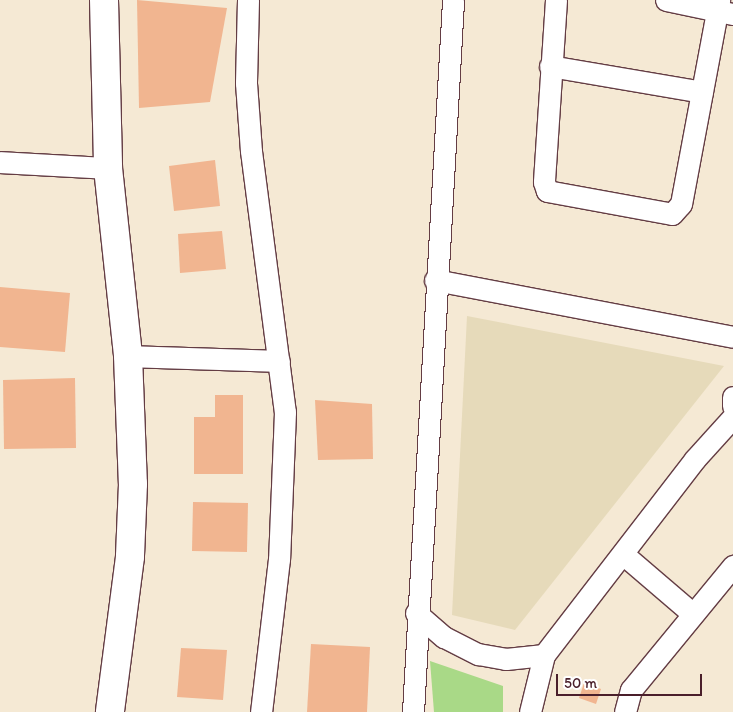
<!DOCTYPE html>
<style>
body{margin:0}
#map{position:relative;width:733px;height:712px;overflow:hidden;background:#f5e9d4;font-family:Itim,sans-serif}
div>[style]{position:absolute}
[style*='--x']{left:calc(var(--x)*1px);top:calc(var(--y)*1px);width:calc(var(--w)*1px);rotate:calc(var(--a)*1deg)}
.built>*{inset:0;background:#e6daba}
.green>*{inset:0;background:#a9d987}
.building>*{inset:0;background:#f1b590}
.roads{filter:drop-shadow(1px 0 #643d44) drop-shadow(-1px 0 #643d44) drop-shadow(0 1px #643d44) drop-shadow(0 -1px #643d44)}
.street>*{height:21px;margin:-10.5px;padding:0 10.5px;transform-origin:10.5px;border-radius:10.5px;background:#fff}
.secondary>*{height:28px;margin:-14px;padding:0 14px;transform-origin:14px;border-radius:14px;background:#fff}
span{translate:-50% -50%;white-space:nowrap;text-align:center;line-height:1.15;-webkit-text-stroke:5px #fff;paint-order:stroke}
.scale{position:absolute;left:556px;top:674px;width:146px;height:22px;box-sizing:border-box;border:2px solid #4a1f2b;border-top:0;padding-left:6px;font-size:15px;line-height:18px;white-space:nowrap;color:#4a1f2b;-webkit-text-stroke:4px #fff;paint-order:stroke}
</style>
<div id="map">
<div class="built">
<div style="clip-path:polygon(467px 316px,724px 366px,515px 630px,452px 615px)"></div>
</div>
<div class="green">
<div style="clip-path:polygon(430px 661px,503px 686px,503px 712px,434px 712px)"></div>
</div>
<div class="building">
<div style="clip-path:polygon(137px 0,227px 8px,210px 102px,139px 108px)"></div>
<div style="clip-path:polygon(215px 160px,220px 206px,174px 211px,169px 166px)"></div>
<div style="clip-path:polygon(222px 231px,226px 269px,180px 273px,178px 234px)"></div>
<div style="clip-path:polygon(0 287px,70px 293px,65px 352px,0 347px)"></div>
<div style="clip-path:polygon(75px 378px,76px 448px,4px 449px,3px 380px)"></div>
<div style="clip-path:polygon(215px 395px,243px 395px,243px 474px,194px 474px,194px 417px,215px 417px)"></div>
<div style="clip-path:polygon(315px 400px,372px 404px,373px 459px,318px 460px)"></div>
<div style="clip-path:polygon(193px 502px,248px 503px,247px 552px,192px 551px)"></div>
<div style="clip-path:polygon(311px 644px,370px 647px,367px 712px,307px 712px)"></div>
<div style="clip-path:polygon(181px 648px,227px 650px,223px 700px,177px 697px)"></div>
<div style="clip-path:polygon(584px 683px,601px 689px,596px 704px,579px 698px)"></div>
</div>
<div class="roads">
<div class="street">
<div style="--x:248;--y:0;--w:83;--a:91.4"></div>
<div style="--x:246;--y:83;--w:68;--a:85.8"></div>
<div style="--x:251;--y:151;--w:263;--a:82.6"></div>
<div style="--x:285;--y:412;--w:147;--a:92.3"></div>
<div style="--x:279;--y:559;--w:154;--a:96.7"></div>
<div style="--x:556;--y:0;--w:182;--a:93.8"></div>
<div style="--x:544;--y:182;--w:9;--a:72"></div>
<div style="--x:547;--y:191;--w:127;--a:10.4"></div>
<div style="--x:672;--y:214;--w:13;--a:-48"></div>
<div style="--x:681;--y:204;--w:208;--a:-79.4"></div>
<div style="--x:666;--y:0;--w:68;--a:11.8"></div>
<div style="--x:550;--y:66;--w:154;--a:9.7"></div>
<div style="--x:0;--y:162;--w:108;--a:3.2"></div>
<div style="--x:435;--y:280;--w:303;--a:10.8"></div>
<div style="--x:128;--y:356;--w:151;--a:1.9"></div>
<div style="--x:733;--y:397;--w:9;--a:90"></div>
<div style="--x:623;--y:554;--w:92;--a:40.6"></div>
<div style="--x:416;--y:613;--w:37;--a:41"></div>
<div style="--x:444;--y:637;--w:38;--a:27"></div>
<div style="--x:478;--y:654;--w:28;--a:10"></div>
<div style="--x:506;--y:659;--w:38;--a:-6"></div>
<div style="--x:413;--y:712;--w:713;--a:-86.78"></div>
<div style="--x:530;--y:712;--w:59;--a:-76.2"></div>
<div style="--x:544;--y:655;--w:247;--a:-52.4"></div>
<div style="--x:695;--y:459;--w:57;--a:-47.9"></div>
<div style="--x:625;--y:712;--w:23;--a:-75"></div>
<div style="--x:631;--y:690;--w:161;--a:-50.6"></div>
</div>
<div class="secondary">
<div style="--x:104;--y:0;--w:168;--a:88.6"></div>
<div style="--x:108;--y:168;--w:189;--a:83.9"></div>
<div style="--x:128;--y:356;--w:128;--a:87.8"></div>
<div style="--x:133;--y:484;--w:73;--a:92.4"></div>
<div style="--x:130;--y:557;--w:156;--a:97.4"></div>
</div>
</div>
<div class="scale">50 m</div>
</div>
